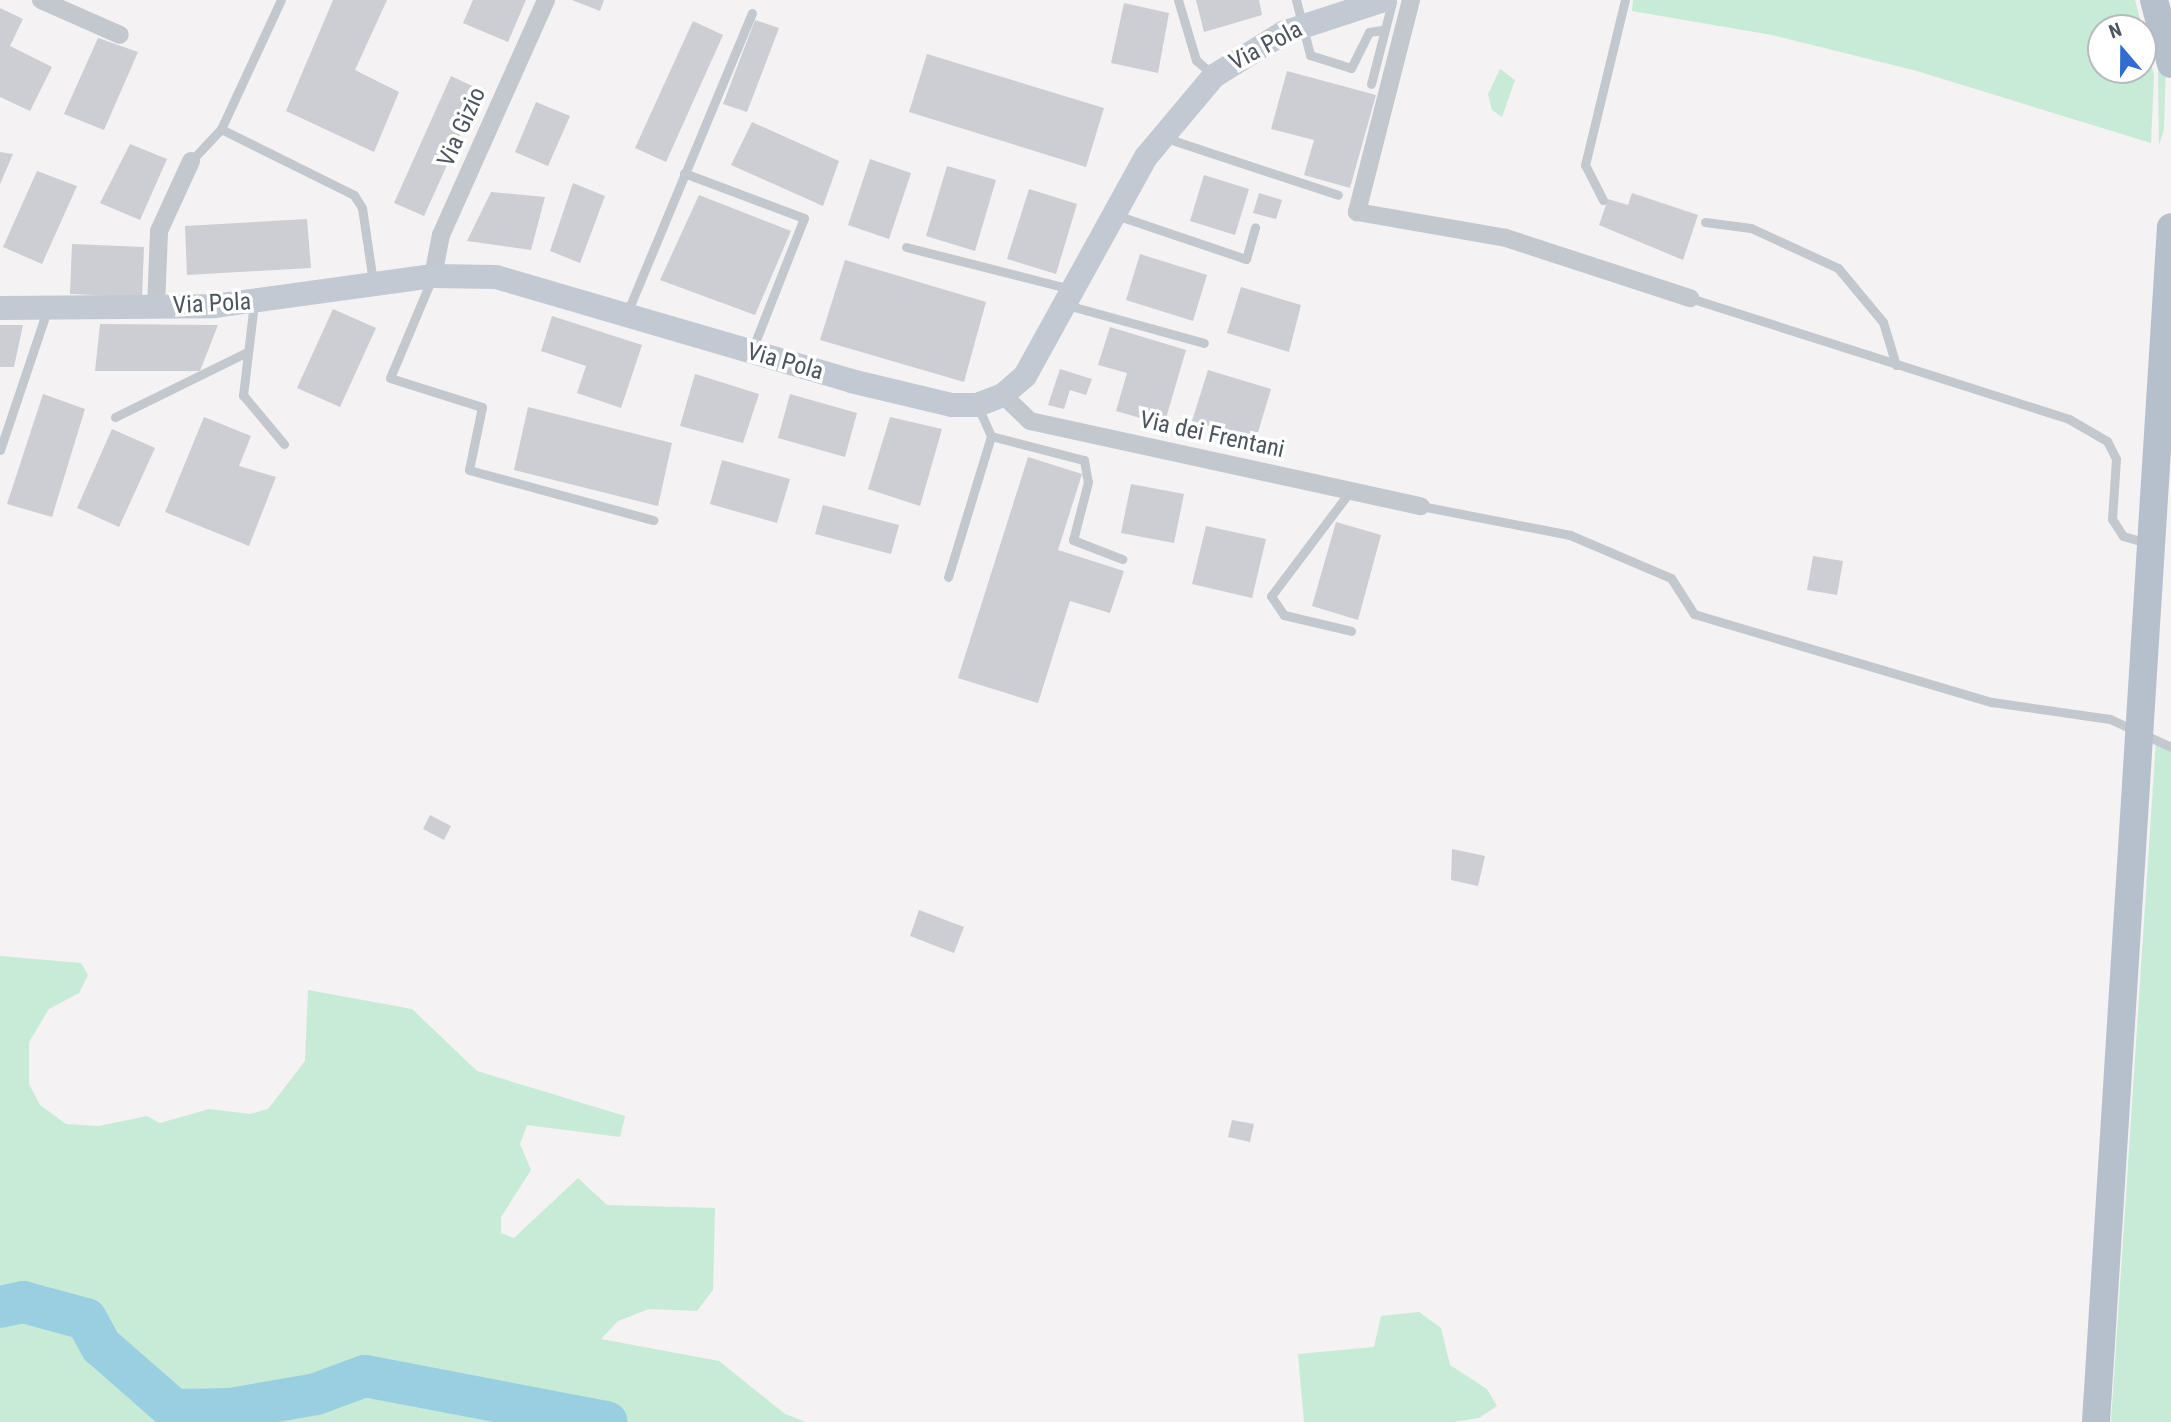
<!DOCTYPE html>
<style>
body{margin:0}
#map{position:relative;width:2171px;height:1422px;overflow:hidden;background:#f4f2f2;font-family:"Roboto Condensed",sans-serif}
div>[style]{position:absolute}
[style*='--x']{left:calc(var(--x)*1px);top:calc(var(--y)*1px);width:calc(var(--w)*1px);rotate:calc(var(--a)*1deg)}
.green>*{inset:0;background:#c7ebd7}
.river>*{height:42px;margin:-21px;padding:0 21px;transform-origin:21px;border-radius:21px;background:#9acfe2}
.building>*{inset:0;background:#cdced3}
.lane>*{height:9px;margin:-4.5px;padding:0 4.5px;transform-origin:4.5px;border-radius:4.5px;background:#c2c8ce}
.street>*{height:18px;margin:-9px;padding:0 9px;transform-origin:9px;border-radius:9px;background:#c2c8ce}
.secondary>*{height:24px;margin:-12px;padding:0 12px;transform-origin:12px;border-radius:12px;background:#c2c9d2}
.primary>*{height:28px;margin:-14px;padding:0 14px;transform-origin:14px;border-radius:14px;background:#b5c0cc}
span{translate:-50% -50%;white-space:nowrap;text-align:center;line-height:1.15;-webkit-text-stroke:7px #fff;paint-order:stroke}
.street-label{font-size:24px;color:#4c545d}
.north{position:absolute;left:2087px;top:14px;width:70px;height:70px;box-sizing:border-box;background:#fff;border:2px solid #b7bbbe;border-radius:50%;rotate:340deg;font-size:19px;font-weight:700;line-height:28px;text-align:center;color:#4c545d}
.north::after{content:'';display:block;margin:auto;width:24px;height:32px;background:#316dce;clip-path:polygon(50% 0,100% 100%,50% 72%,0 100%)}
</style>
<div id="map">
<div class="green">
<div style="clip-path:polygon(evenodd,1633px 0,2135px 0,2154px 75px,2151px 143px,1917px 71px,1772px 35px,1632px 11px,1633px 0,2101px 28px,2143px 28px,2143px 70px,2101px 70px,2101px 28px)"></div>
<div style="clip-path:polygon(2166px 62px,2164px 129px,2159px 145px,2158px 69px)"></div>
<div style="clip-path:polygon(1500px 69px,1515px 80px,1502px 117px,1492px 110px,1488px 94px)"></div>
<div style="clip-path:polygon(2156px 740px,2171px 748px,2171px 1422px,2111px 1422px)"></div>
<div style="clip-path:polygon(0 956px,81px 963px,88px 975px,79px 993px,49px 1009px,29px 1042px,29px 1084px,40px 1105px,66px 1124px,99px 1126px,147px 1116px,160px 1123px,209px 1109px,250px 1114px,268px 1109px,305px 1061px,308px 990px,412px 1009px,477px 1071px,625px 1116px,620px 1137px,527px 1125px,520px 1144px,531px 1170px,501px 1217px,501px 1233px,514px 1238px,578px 1178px,607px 1205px,715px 1208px,713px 1290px,697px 1311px,649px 1309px,618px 1321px,601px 1339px,719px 1361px,785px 1414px,806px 1422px,0 1422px)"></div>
<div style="clip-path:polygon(1419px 1312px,1441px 1328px,1450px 1365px,1487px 1389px,1497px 1406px,1479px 1418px,1452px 1422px,1304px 1422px,1298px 1354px,1374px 1347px,1381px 1316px)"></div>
</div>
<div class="river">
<div style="--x:0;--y:1307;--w:24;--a:-12"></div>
<div style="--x:23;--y:1302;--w:65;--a:15.1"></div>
<div style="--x:86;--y:1319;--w:31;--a:61"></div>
<div style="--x:101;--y:1346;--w:97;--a:41.2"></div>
<div style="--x:174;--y:1410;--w:57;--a:-1"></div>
<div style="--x:231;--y:1409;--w:86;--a:-10"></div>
<div style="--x:316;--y:1394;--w:52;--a:-20.2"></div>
<div style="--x:365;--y:1376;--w:246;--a:10.8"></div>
</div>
<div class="building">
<div style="clip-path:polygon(333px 0,387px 0,355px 70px,399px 92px,374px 152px,286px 111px)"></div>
<div style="clip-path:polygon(473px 0,526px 0,508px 42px,463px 23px)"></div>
<div style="clip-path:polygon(572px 0,604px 0,600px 11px)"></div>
<div style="clip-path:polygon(1196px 0,1259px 0,1262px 15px,1204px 32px)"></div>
<div style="clip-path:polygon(1124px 3px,1169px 13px,1158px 73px,1111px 63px)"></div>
<div style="clip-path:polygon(0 8px,23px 19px,10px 46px,52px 67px,30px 111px,0 97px)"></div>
<div style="clip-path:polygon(755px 20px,779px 28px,747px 112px,723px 104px)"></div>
<div style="clip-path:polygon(693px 21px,723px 35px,666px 162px,635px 148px)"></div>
<div style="clip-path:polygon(98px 38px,138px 52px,104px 130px,64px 114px)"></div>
<div style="clip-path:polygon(927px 54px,1104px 108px,1086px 167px,909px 112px)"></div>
<div style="clip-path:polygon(1287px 71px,1376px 95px,1350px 188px,1304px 175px,1314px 140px,1271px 129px)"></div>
<div style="clip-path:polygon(451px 76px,481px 90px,424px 216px,394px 203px)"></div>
<div style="clip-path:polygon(536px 102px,570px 116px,548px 166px,515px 152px)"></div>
<div style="clip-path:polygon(752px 122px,839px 161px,823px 206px,731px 165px)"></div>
<div style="clip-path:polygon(130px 144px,167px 159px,140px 220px,100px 203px)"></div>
<div style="clip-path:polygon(0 152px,13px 154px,0 184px)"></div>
<div style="clip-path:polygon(870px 159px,911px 173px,889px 239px,848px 225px)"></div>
<div style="clip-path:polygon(947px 166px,996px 180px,975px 251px,926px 236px)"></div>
<div style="clip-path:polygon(37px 171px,77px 186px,42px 264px,3px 247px)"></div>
<div style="clip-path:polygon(1204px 175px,1249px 189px,1235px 235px,1190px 221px)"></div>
<div style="clip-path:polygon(573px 183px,605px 196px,580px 263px,550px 251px)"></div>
<div style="clip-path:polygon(1029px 189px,1077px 204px,1056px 274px,1007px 259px)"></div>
<div style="clip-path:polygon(491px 192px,545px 197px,531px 250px,467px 241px)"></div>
<div style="clip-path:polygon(1259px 193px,1282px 200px,1276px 219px,1253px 213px)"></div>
<div style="clip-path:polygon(1632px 193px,1698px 215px,1683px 260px,1599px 225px,1608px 199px,1628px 205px)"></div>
<div style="clip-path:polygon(699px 195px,791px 231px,755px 315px,660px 280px)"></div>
<div style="clip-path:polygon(307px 219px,311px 268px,187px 275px,185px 226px)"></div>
<div style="clip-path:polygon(72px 244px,144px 247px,142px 297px,70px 294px)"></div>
<div style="clip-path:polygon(1140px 254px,1207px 275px,1193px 321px,1126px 300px)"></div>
<div style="clip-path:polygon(845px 260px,986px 302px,964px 382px,820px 340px)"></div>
<div style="clip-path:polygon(1241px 287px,1301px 305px,1289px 352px,1227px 333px)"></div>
<div style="clip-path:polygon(333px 309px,376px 328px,340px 407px,297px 388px)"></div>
<div style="clip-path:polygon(552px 316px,642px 345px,621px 408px,577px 393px,586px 366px,541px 351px)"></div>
<div style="clip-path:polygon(100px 324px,218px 325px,200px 371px,95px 371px)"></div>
<div style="clip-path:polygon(0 325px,23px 325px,14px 367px,0 367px)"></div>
<div style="clip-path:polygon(1110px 327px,1186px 350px,1164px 425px,1116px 411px,1127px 373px,1098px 365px)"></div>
<div style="clip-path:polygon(1060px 369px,1092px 379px,1086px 395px,1070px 390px,1064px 409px,1048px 405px)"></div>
<div style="clip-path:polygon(1208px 370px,1271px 389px,1256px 439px,1192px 421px)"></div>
<div style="clip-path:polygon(695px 374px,759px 394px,743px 443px,680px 426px)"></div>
<div style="clip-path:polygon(43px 394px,85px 409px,52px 517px,7px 504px)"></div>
<div style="clip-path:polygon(790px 394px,857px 413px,845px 457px,778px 438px)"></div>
<div style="clip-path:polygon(528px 407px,672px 443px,658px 506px,514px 470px)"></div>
<div style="clip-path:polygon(204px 417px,251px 436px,239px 466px,276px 477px,249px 546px,165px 512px)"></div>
<div style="clip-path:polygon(890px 417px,942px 429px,920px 506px,868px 489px)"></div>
<div style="clip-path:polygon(112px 429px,155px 448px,119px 527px,77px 508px)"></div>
<div style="clip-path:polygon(1028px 457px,1082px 474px,1058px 550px,1124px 571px,1110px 613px,1070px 601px,1038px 703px,958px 678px)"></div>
<div style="clip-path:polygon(722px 460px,790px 479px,777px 523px,710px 504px)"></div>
<div style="clip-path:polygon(1131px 484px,1184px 494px,1174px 543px,1121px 533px)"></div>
<div style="clip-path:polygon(823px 505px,899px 525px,891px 554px,815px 534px)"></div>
<div style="clip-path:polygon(1336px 522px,1381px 535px,1358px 620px,1312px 606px)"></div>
<div style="clip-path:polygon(1206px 526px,1266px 539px,1252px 598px,1192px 584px)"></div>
<div style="clip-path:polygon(1813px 556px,1843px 561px,1837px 595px,1807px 590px)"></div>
<div style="clip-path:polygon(430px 815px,451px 826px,444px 840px,423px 829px)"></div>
<div style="clip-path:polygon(1452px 849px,1485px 856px,1478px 886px,1451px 880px)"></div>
<div style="clip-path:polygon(919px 910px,964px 927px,954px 953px,910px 936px)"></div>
<div style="clip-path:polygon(1232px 1120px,1254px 1124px,1250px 1142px,1228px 1137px)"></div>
</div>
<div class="lane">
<div style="--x:1178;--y:0;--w:63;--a:73.3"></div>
<div style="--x:1196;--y:60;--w:21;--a:41"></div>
<div style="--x:1296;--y:0;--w:57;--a:75.7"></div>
<div style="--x:1310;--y:55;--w:43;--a:17.6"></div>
<div style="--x:1351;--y:68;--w:40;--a:-63.4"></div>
<div style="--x:1369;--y:32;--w:13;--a:-9"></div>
<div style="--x:1371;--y:84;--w:85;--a:-75.6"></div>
<div style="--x:221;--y:129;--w:148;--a:26.4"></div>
<div style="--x:354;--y:195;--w:15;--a:58"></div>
<div style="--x:362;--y:208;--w:75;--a:81.5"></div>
<div style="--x:1166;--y:138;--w:181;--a:18.3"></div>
<div style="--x:191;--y:161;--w:44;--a:-46.8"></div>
<div style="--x:221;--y:129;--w:142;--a:-65.1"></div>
<div style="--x:684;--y:173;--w:128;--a:20.6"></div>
<div style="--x:804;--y:218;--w:142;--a:111.5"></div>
<div style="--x:1603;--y:200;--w:39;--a:-117"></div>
<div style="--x:1585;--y:165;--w:170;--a:-76.4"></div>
<div style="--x:1116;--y:215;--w:137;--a:18.7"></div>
<div style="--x:1246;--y:259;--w:33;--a:-74"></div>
<div style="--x:1705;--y:222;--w:46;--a:7.4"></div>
<div style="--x:1751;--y:228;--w:96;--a:24.7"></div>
<div style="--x:1838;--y:268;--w:70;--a:50.2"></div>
<div style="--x:1883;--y:322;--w:45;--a:73.2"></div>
<div style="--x:906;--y:247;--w:170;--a:14.3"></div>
<div style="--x:432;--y:278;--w:108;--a:112.8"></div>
<div style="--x:390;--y:378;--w:96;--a:17.5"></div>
<div style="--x:482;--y:407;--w:64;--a:101.7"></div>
<div style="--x:469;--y:470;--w:191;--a:15.2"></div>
<div style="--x:1690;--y:298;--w:398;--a:17.7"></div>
<div style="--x:2069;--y:419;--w:44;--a:30.1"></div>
<div style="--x:2107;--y:441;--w:20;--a:63"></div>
<div style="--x:2116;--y:459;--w:60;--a:93.8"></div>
<div style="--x:2112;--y:519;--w:20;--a:57"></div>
<div style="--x:2123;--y:536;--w:25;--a:16"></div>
<div style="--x:254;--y:303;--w:93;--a:96.8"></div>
<div style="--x:243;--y:395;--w:64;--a:50.1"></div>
<div style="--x:1067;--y:305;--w:142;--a:15.5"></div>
<div style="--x:627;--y:313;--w:325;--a:-67.4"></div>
<div style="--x:115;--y:417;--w:145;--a:-26.2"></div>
<div style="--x:991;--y:436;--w:96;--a:14.5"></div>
<div style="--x:1084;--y:460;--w:22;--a:80"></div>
<div style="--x:1088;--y:482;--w:60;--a:104.5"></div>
<div style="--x:1073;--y:540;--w:53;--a:21.2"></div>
<div style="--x:0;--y:450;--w:148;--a:-71.4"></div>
<div style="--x:1351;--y:490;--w:133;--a:127"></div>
<div style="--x:1271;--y:596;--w:23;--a:56"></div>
<div style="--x:1284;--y:615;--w:69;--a:13.4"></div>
<div style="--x:1421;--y:506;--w:152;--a:11"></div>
<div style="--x:1570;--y:535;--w:110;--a:23.1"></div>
<div style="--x:1671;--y:578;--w:43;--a:57.4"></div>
<div style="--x:1694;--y:614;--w:311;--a:16.5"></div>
<div style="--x:1992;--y:702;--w:119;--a:8.2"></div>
<div style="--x:2110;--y:719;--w:67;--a:24.7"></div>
<div style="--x:948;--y:577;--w:147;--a:-73"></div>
<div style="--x:991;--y:436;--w:32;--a:-114"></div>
</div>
<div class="street">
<div style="--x:41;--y:0;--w:86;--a:23.9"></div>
<div style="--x:1411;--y:0;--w:219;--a:104.3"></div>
<div style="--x:1357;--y:212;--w:151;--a:9.9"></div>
<div style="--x:1506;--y:238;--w:194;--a:18.1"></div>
<div style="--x:433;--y:276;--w:42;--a:-79"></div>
<div style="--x:441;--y:235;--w:257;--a:-65.9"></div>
<div style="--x:156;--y:307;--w:76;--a:-87.7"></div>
<div style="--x:159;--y:231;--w:77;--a:-65.4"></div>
<div style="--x:1003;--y:395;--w:37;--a:44"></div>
<div style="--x:1030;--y:421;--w:400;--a:12.3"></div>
</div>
<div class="secondary">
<div style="--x:0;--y:308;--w:214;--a:-0.5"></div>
<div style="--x:214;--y:306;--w:221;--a:-7.8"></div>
<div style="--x:433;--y:276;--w:63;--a:0.9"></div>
<div style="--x:496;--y:277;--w:370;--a:16.3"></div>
<div style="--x:851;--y:381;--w:104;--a:13.4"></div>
<div style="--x:952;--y:405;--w:25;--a:0"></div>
<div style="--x:977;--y:405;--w:28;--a:-21"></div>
<div style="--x:1003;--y:395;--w:29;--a:-41"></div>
<div style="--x:1025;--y:376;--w:250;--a:-61.1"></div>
<div style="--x:1146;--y:157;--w:106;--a:-50"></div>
<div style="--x:1214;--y:76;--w:81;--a:-31.9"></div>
<div style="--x:1283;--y:33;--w:106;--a:-18.1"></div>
</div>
<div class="primary">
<div style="--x:2154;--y:0;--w:66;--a:75.1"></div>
<div style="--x:2096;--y:1422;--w:1197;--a:-86.41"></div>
</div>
<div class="street-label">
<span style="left:1266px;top:46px;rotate:-28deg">Via Pola</span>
<span style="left:462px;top:127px;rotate:-66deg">Via Gizio</span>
<span style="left:212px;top:304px;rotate:-3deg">Via Pola</span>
<span style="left:785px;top:362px;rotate:16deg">Via Pola</span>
<span style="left:1212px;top:435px;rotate:12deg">Via dei Frentani</span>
</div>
<div class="north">N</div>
</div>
